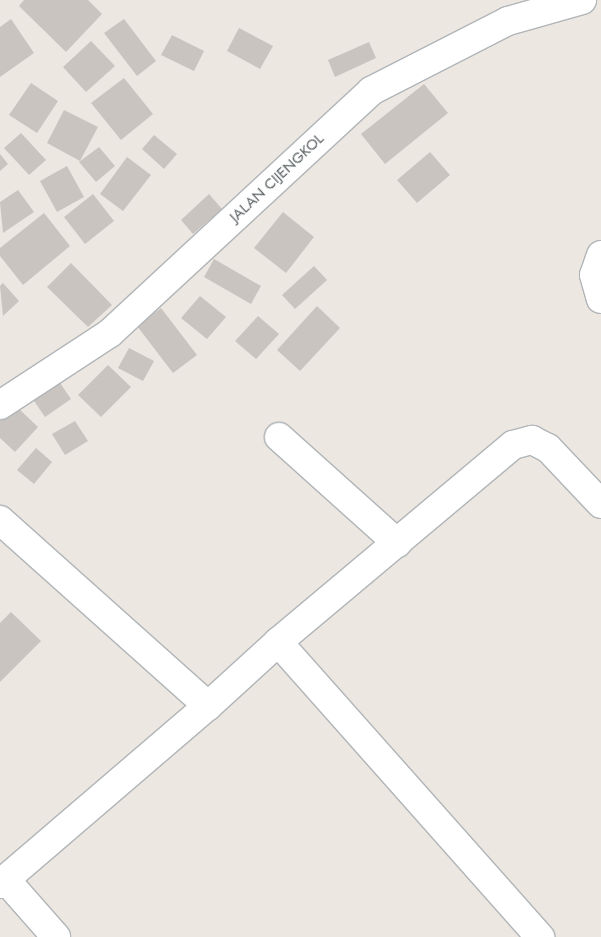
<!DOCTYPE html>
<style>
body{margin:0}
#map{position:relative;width:601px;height:937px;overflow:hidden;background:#ece7e1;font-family:Jost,sans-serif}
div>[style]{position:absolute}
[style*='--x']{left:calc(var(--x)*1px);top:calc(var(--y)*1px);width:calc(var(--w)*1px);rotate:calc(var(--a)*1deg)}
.building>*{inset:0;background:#c9c4c0}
.roads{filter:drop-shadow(1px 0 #b1b5b8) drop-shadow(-1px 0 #b1b5b8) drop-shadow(0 1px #b1b5b8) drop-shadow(0 -1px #b1b5b8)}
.minor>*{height:28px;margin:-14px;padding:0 14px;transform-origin:14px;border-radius:14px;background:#fff}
span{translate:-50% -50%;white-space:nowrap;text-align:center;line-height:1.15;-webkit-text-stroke:5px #fff;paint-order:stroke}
.street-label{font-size:15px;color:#595f62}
</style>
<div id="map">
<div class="building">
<div style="clip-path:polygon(24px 0,88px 0,102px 14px,66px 52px,19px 6px)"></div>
<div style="clip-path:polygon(11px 19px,34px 53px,0 77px,0 27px)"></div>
<div style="clip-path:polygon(124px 19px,156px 61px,137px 76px,104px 33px)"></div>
<div style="clip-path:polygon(239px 28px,273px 46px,260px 69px,227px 51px)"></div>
<div style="clip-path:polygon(172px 35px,204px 51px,194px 71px,161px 55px)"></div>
<div style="clip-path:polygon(91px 41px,115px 66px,86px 92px,63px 67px)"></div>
<div style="clip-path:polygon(369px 42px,376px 58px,335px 77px,328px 60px)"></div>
<div style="clip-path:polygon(124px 78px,153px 114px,121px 140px,91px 103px)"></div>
<div style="clip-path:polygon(31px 83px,58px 101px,37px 133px,9px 115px)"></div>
<div style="clip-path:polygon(424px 84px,448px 113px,385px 164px,361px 134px)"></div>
<div style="clip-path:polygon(64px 110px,98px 127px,80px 161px,47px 143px)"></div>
<div style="clip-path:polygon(21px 133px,46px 160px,29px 175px,4px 148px)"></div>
<div style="clip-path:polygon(154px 135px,177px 154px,164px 169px,142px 149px)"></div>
<div style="clip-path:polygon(99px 147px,115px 166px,96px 182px,79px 162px)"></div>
<div style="clip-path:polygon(430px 152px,450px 175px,417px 203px,397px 180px)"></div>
<div style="clip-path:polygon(0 154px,8px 164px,0 171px)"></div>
<div style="clip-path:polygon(127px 157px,151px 175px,123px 211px,100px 194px)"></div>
<div style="clip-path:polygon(67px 166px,84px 197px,57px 212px,40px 181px)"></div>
<div style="clip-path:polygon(18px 190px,34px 212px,3px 233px,0 202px)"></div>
<div style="clip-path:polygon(93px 194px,114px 221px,85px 244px,64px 217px)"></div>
<div style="clip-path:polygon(209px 194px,222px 209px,193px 234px,181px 220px)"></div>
<div style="clip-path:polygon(283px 212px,314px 237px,286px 273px,254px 248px)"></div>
<div style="clip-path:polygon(44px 213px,70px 246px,23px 285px,0 256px,0 248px)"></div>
<div style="clip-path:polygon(214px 259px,261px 286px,251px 304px,204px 277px)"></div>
<div style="clip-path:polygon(71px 263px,112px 305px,88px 327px,47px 287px)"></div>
<div style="clip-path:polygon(314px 266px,327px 280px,295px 309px,282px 295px)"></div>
<div style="clip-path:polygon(3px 283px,19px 301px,3px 316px,0 286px)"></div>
<div style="clip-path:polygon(200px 296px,226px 317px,207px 339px,181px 318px)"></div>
<div style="clip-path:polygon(317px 306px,340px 328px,300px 371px,277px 350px)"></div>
<div style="clip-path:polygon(161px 308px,197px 355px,173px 373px,137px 326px)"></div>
<div style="clip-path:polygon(258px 316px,279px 334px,256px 359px,235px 341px)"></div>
<div style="clip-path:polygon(129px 348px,154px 361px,143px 381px,118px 368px)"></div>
<div style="clip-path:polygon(108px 365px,131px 387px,101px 417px,78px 395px)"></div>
<div style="clip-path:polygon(58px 380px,71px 399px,45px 417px,32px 398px)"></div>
<div style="clip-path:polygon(15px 405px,38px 427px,15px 452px,0 438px,0 421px)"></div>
<div style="clip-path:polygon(75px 421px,88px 441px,65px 455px,52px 434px)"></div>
<div style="clip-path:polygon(36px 448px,52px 462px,34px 484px,17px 470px)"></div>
<div style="clip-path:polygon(11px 612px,41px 641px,0 682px,0 623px)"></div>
</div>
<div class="roads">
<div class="minor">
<div style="--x:601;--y:255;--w:21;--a:109"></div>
<div style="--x:594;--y:275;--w:25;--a:74"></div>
<div style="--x:0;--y:405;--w:131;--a:-33.2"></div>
<div style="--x:110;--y:333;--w:356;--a:-42.8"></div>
<div style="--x:371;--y:91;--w:154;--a:-27.1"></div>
<div style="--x:508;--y:21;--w:77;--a:-15.8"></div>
<div style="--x:279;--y:437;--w:159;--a:41.9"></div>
<div style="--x:0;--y:520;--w:279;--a:41.8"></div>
<div style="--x:278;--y:642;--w:395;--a:48.4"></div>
<div style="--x:6;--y:880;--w:76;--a:48.7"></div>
<div style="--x:0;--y:884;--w:274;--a:-40.6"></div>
<div style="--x:208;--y:706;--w:95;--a:-42.4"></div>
<div style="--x:278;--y:642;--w:307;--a:-40"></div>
<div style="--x:513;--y:445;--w:20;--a:-15"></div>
<div style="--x:532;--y:440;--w:18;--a:27"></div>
<div style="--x:548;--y:448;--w:77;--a:46.6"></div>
</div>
</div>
<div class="street-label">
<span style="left:277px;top:178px;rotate:-43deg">JALAN CIJENGKOL</span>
</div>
</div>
